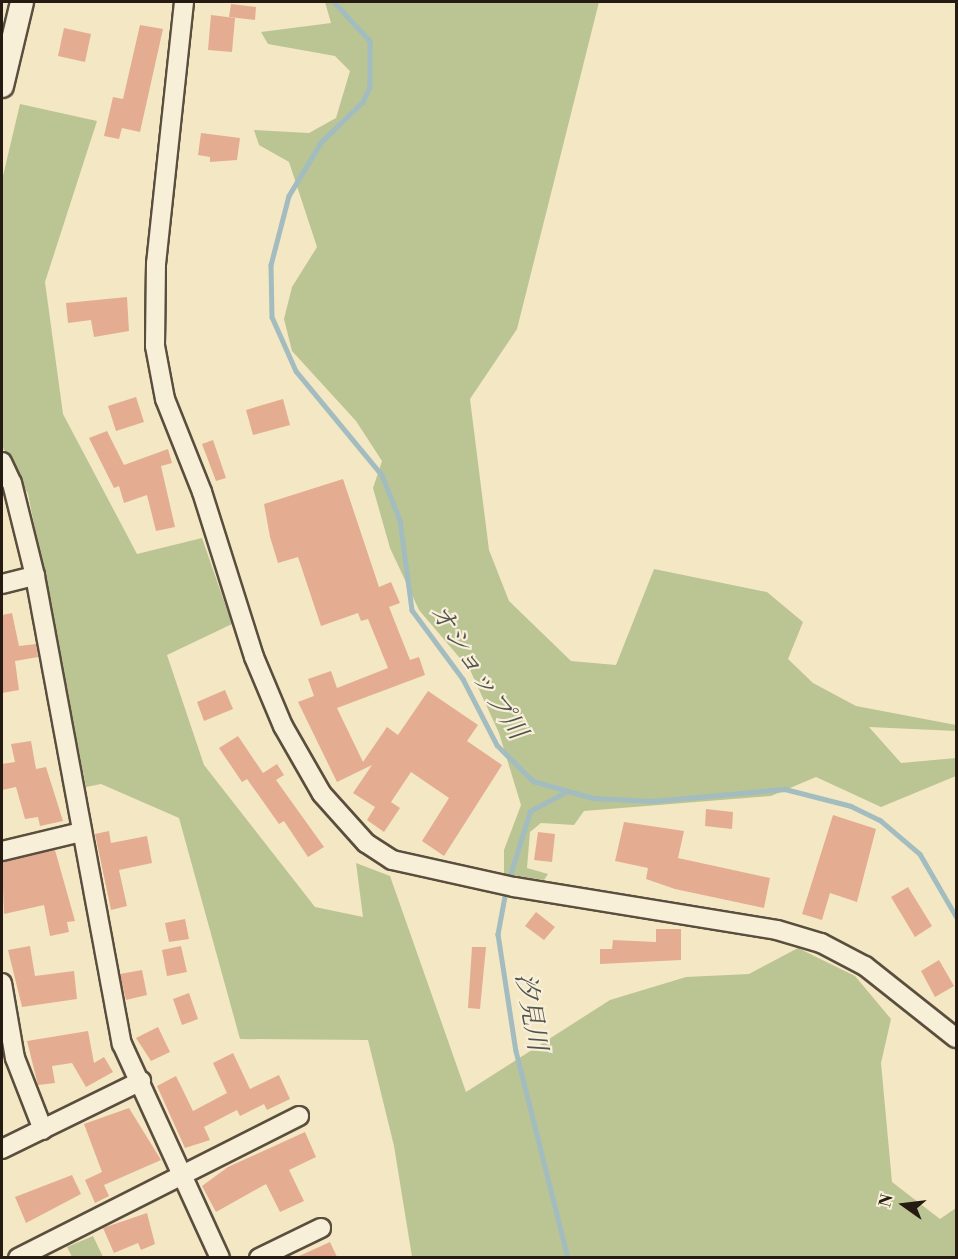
<!DOCTYPE html>
<meta charset="utf-8">
<style>
body{margin:0}
#map{position:relative;width:958px;height:1259px;overflow:hidden;background:#f4e7c3;font-family:"Libre Bodoni","Noto Serif JP",serif}
div>[style]{position:absolute}
[style*='--x']{left:calc(var(--x)*1px);top:calc(var(--y)*1px);width:calc(var(--w)*1px);rotate:calc(var(--a)*1deg)}
.green>*{inset:0;background:#bbc594}
.stream>*{height:4.5px;margin:-2.25px;padding:0 2.25px;transform-origin:2.25px;border-radius:2.25px;background:#a2bcbf}
.building>*{inset:0;background:#e4ad92}
.roads{filter:drop-shadow(2px 0 #5a4e3e) drop-shadow(-2px 0 #5a4e3e) drop-shadow(0 2px #5a4e3e) drop-shadow(0 -2px #5a4e3e)}
.minor>*{height:18px;margin:-9px;padding:0 9px;transform-origin:9px;border-radius:9px;background:#f8efd8}
.tertiary>*{height:22px;margin:-11px;padding:0 11px;transform-origin:11px;border-radius:11px;background:#f8efd8}
span{translate:-50% -50%;white-space:nowrap;text-align:center;line-height:1.15;-webkit-text-stroke:4.5px #f8efd8;paint-order:stroke}
.water-label{font-size:26px;color:#51534f;font-style:italic}
.frame{position:absolute;inset:0;border:3px solid #261b12;pointer-events:none}
.north{position:absolute;left:874px;top:1175px;width:60px;height:60px;-webkit-text-stroke:4px #f8efd8;paint-order:stroke;rotate:284deg;font-size:16px;font-weight:700;line-height:24px;text-align:center;color:#261b12}
.north::after{content:'';display:block;margin:auto;width:21px;height:27px;background:#261b12;clip-path:polygon(50% 0,100% 100%,50% 72%,0 100%)}
</style>
<div id="map">
<div class="green">
<div style="clip-path:polygon(325px 2px,599px 2px,517px 329px,470px 399px,489px 550px,509px 601px,571px 661px,616px 665px,654px 569px,767px 592px,803px 622px,788px 659px,813px 683px,856px 706px,956px 725px,956px 731px,869px 727px,901px 763px,956px 758px,956px 776px,881px 807px,816px 777px,771px 796px,584px 811px,574px 825px,541px 823px,530px 832px,527px 868px,548px 874px,544px 880px,504px 874px,504px 850px,521px 805px,499px 733px,470px 670px,419px 610px,390px 548px,373px 488px,382px 461px,356px 421px,292px 351px,284px 319px,292px 287px,317px 247px,289px 162px,259px 145px,254px 130px,309px 133px,336px 118px,350px 71px,335px 56px,268px 44px,261px 32px,331px 23px)"></div>
<div style="clip-path:polygon(20px 104px,97px 121px,45px 282px,63px 414px,137px 554px,202px 538px,232px 624px,167px 655px,204px 765px,315px 907px,363px 917px,356px 863px,390px 876px,466px 1092px,610px 1000px,686px 977px,749px 974px,798px 948px,855px 976px,891px 1019px,881px 1063px,892px 1182px,940px 1219px,956px 1208px,956px 1257px,412px 1257px,394px 1146px,368px 1040px,240px 1039px,179px 818px,101px 784px,86px 787px,28px 494px,2px 446px,2px 180px)"></div>
<div style="clip-path:polygon(93px 1236px,103px 1257px,72px 1257px,67px 1247px)"></div>
</div>
<div class="stream">
<div style="--x:334;--y:2;--w:53;--a:47.3"></div>
<div style="--x:370;--y:41;--w:46;--a:90"></div>
<div style="--x:370;--y:87;--w:17;--a:115"></div>
<div style="--x:363;--y:102;--w:59;--a:135.7"></div>
<div style="--x:321;--y:143;--w:62;--a:121.1"></div>
<div style="--x:289;--y:196;--w:71;--a:104.6"></div>
<div style="--x:271;--y:265;--w:52;--a:88.9"></div>
<div style="--x:272;--y:317;--w:59;--a:66"></div>
<div style="--x:296;--y:371;--w:135;--a:50.4"></div>
<div style="--x:382;--y:475;--w:48;--a:68.2"></div>
<div style="--x:400;--y:520;--w:91;--a:82.4"></div>
<div style="--x:412;--y:610;--w:86;--a:53.5"></div>
<div style="--x:463;--y:679;--w:74;--a:62.7"></div>
<div style="--x:497;--y:745;--w:51;--a:45"></div>
<div style="--x:533;--y:781;--w:62;--a:15.8"></div>
<div style="--x:593;--y:798;--w:60;--a:2.9"></div>
<div style="--x:653;--y:801;--w:133;--a:-5.2"></div>
<div style="--x:785;--y:789;--w:68;--a:14.4"></div>
<div style="--x:851;--y:806;--w:32;--a:26"></div>
<div style="--x:880;--y:820;--w:52;--a:40.4"></div>
<div style="--x:920;--y:854;--w:72;--a:59.9"></div>
<div style="--x:508;--y:882;--w:74;--a:-72.8"></div>
<div style="--x:530;--y:811;--w:40;--a:-28"></div>
<div style="--x:506;--y:891;--w:44;--a:100.5"></div>
<div style="--x:498;--y:934;--w:118;--a:81.3"></div>
<div style="--x:516;--y:1051;--w:213;--a:75.9"></div>
</div>
<div class="building">
<div style="clip-path:polygon(231px 4px,256px 7px,255px 20px,229px 17px)"></div>
<div style="clip-path:polygon(211px 15px,235px 18px,232px 52px,208px 50px)"></div>
<div style="clip-path:polygon(140px 25px,163px 29px,140px 132px,122px 128px,119px 139px,104px 136px,113px 97px,123px 99px)"></div>
<div style="clip-path:polygon(64px 28px,91px 34px,85px 62px,58px 56px)"></div>
<div style="clip-path:polygon(201px 133px,240px 138px,237px 160px,210px 162px,210px 157px,198px 155px)"></div>
<div style="clip-path:polygon(127px 297px,129px 331px,94px 337px,91px 320px,68px 323px,66px 303px)"></div>
<div style="clip-path:polygon(136px 397px,144px 422px,116px 431px,108px 406px)"></div>
<div style="clip-path:polygon(283px 399px,290px 425px,253px 435px,246px 410px)"></div>
<div style="clip-path:polygon(107px 431px,124px 465px,168px 449px,172px 463px,161px 466px,175px 527px,156px 531px,147px 495px,124px 503px,119px 486px,114px 488px,89px 438px)"></div>
<div style="clip-path:polygon(213px 440px,226px 478px,216px 481px,202px 444px)"></div>
<div style="clip-path:polygon(343px 479px,379px 587px,391px 582px,400px 603px,389px 607px,410px 660px,419px 657px,425px 675px,337px 708px,363px 762px,387px 727px,398px 735px,428px 691px,478px 725px,467px 741px,502px 765px,444px 856px,422px 841px,449px 798px,411px 772px,391px 802px,400px 808px,384px 832px,367px 820px,375px 807px,353px 793px,372px 765px,337px 782px,298px 702px,314px 696px,308px 679px,331px 671px,337px 688px,388px 668px,368px 619px,361px 621px,358px 613px,321px 626px,298px 557px,278px 563px,270px 537px,264px 504px)"></div>
<div style="clip-path:polygon(12px 613px,19px 646px,36px 644px,38px 657px,15px 661px,19px 690px,2px 693px,2px 615px)"></div>
<div style="clip-path:polygon(225px 690px,233px 709px,204px 721px,197px 702px)"></div>
<div style="clip-path:polygon(238px 736px,263px 773px,277px 764px,284px 775px,276px 780px,324px 847px,308px 857px,284px 821px,279px 824px,247px 779px,242px 782px,219px 748px)"></div>
<div style="clip-path:polygon(31px 741px,36px 769px,46px 767px,63px 821px,40px 826px,38px 817px,25px 819px,16px 787px,2px 790px,2px 764px,15px 762px,11px 744px)"></div>
<div style="clip-path:polygon(706px 809px,733px 812px,732px 829px,705px 826px)"></div>
<div style="clip-path:polygon(833px 815px,876px 829px,857px 902px,830px 893px,822px 920px,802px 914px)"></div>
<div style="clip-path:polygon(624px 822px,684px 831px,678px 858px,770px 878px,764px 908px,675px 889px,646px 879px,648px 868px,615px 861px)"></div>
<div style="clip-path:polygon(109px 831px,111px 843px,147px 836px,152px 863px,119px 870px,127px 906px,111px 910px,95px 834px)"></div>
<div style="clip-path:polygon(538px 832px,555px 834px,552px 862px,534px 860px)"></div>
<div style="clip-path:polygon(55px 850px,75px 921px,67px 922px,69px 932px,50px 936px,44px 905px,4px 914px,2px 862px)"></div>
<div style="clip-path:polygon(908px 887px,932px 926px,915px 937px,891px 897px)"></div>
<div style="clip-path:polygon(536px 912px,555px 927px,544px 940px,525px 926px)"></div>
<div style="clip-path:polygon(185px 919px,189px 939px,169px 942px,165px 923px)"></div>
<div style="clip-path:polygon(656px 929px,681px 929px,681px 960px,600px 964px,600px 949px,612px 949px,613px 940px,656px 942px)"></div>
<div style="clip-path:polygon(30px 946px,35px 976px,74px 971px,77px 999px,22px 1007px,8px 950px)"></div>
<div style="clip-path:polygon(181px 946px,187px 972px,167px 976px,162px 950px)"></div>
<div style="clip-path:polygon(472px 947px,486px 947px,480px 1009px,468px 1008px)"></div>
<div style="clip-path:polygon(939px 960px,954px 986px,935px 997px,921px 971px)"></div>
<div style="clip-path:polygon(142px 970px,147px 995px,126px 1000px,120px 974px)"></div>
<div style="clip-path:polygon(189px 993px,198px 1019px,182px 1025px,173px 999px)"></div>
<div style="clip-path:polygon(158px 1027px,170px 1052px,151px 1061px,136px 1038px)"></div>
<div style="clip-path:polygon(88px 1031px,94px 1063px,104px 1057px,113px 1072px,86px 1087px,72px 1063px,52px 1066px,55px 1083px,38px 1085px,27px 1041px)"></div>
<div style="clip-path:polygon(233px 1053px,250px 1089px,279px 1075px,290px 1099px,267px 1110px,264px 1104px,240px 1116px,237px 1110px,204px 1127px,210px 1140px,185px 1148px,157px 1086px,176px 1076px,193px 1111px,227px 1093px,213px 1063px)"></div>
<div style="clip-path:polygon(129px 1108px,161px 1160px,104px 1185px,109px 1196px,95px 1203px,85px 1180px,102px 1172px,84px 1124px)"></div>
<div style="clip-path:polygon(305px 1132px,316px 1157px,289px 1170px,304px 1201px,280px 1212px,266px 1184px,216px 1212px,202px 1186px,228px 1167px)"></div>
<div style="clip-path:polygon(72px 1175px,81px 1194px,26px 1223px,15px 1197px)"></div>
<div style="clip-path:polygon(147px 1213px,155px 1244px,141px 1250px,138px 1243px,114px 1253px,103px 1228px)"></div>
<div style="clip-path:polygon(330px 1242px,337px 1257px,297px 1257px)"></div>
</div>
<div class="roads">
<div class="minor">
<div style="--x:184;--y:2;--w:262;--a:96.1"></div>
<div style="--x:156;--y:263;--w:83;--a:90.7"></div>
<div style="--x:155;--y:346;--w:54;--a:79.3"></div>
<div style="--x:165;--y:399;--w:100;--a:68.3"></div>
<div style="--x:202;--y:492;--w:173;--a:72.5"></div>
<div style="--x:254;--y:657;--w:75;--a:67.2"></div>
<div style="--x:283;--y:726;--w:78;--a:60.2"></div>
<div style="--x:322;--y:794;--w:66;--a:48.1"></div>
<div style="--x:366;--y:843;--w:31;--a:33"></div>
<div style="--x:392;--y:860;--w:125;--a:12.5"></div>
<div style="--x:514;--y:887;--w:266;--a:9.3"></div>
<div style="--x:777;--y:930;--w:46;--a:16.5"></div>
<div style="--x:821;--y:943;--w:50;--a:27.6"></div>
<div style="--x:865;--y:966;--w:116;--a:38.4"></div>
<div style="--x:2;--y:462;--w:23;--a:65"></div>
<div style="--x:12;--y:483;--w:96;--a:76.1"></div>
<div style="--x:35;--y:576;--w:476;--a:79.5"></div>
<div style="--x:122;--y:1044;--w:235;--a:65.4"></div>
<div style="--x:2;--y:584;--w:34;--a:-14"></div>
<div style="--x:2;--y:851;--w:81;--a:-13.5"></div>
<div style="--x:2;--y:983;--w:76;--a:80.2"></div>
<div style="--x:15;--y:1058;--w:77;--a:68.7"></div>
<div style="--x:2;--y:1149;--w:155;--a:-26.1"></div>
<div style="--x:18;--y:1258;--w:315;--a:-26.8"></div>
<div style="--x:259;--y:1258;--w:69;--a:-25.8"></div>
</div>
<div class="tertiary">
<div style="--x:2;--y:86;--w:86;--a:-76.6"></div>
</div>
</div>
<div class="water-label">
<span style="left:477px;top:672px;rotate:57deg">オショップ川</span>
<span style="left:530px;top:1012px;rotate:80deg">汐見川</span>
</div>
<div class="frame"></div>
<div class="north">N</div>
</div>
